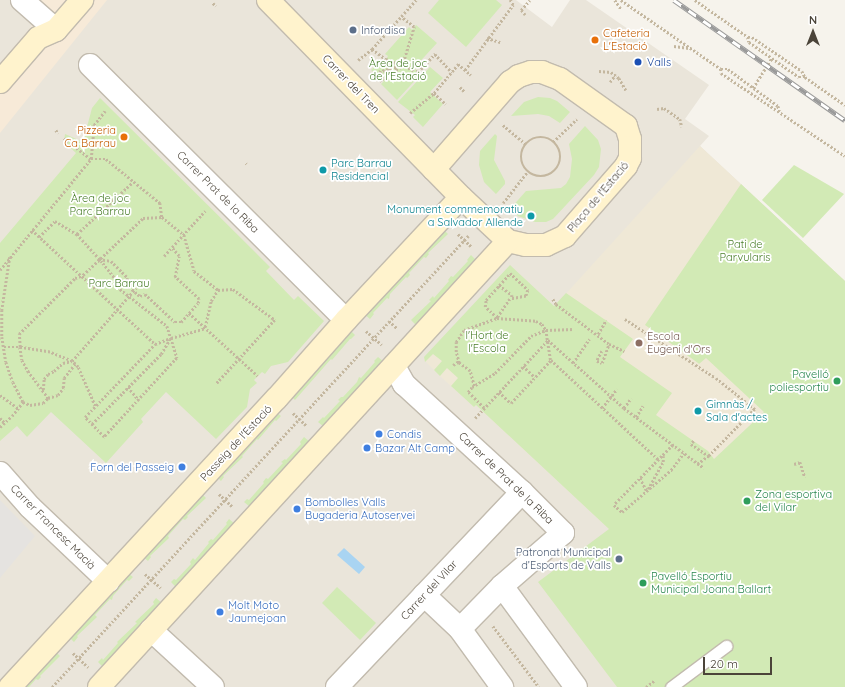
<!DOCTYPE html>
<meta charset="utf-8">
<style>
body{margin:0}
#map{position:relative;width:845px;height:687px;overflow:hidden;background:#f6f3ec;font-family:Quicksand,sans-serif}
div>[style]{position:absolute}
[style*='--x']{left:calc(var(--x)*1px);top:calc(var(--y)*1px);width:calc(var(--w)*1px);rotate:calc(var(--a)*1deg)}
.residential>*{inset:0;background:#eae5da}
.commercial>*{inset:0;background:#f7ead8}
.education>*{inset:0;background:#efe8d6}
.green>*{inset:0;background:#d2eab5}
.parking>*{inset:0;background:#e5e3e0}
.water>*{inset:0;background:#a9d4f2}
.path>*{height:2.5px;margin-top:-1.25px;transform-origin:0;background:repeating-linear-gradient(90deg,#c4b79f 0 2px,transparent 0 4px)}
.path>.ring{margin:-1.25px;padding:0;box-sizing:content-box;background:none;border:2.5px solid #c4b79f;border-radius:50%}
.roads{filter:drop-shadow(1px 0 #c2bbae) drop-shadow(-1px 0 #c2bbae) drop-shadow(0 1px #c2bbae) drop-shadow(0 -1px #c2bbae)}
.lane>*{height:11px;margin:-5.5px;padding:0 5.5px;transform-origin:5.5px;border-radius:5.5px;background:#fff}
.street>*{height:22px;margin:-11px;padding:0 11px;transform-origin:11px;border-radius:11px;background:#fff}
.secondary>*{height:22px;margin:-11px;padding:0 11px;transform-origin:11px;border-radius:11px;background:#fff3cd}
.rail>*{height:4.5px;margin-top:-2.25px;transform-origin:0;background:repeating-linear-gradient(90deg,#fff 0 9px,#9a9a9a 0 18px);box-sizing:border-box;border-block:1px solid #9a9a9a}
.dots>*{width:11px;height:11px;translate:-50% -50%;box-sizing:border-box;border:2px solid #fff;border-radius:50%}
span{translate:-50% -50%;white-space:nowrap;text-align:center;line-height:1.15;-webkit-text-stroke:3.5px #fff;paint-order:stroke}
.service-label{font-size:11px;color:#4e5e75}
.left{translate:0 -50%;text-align:left}
.right{translate:-100% -50%;text-align:right}
.food-label{font-size:11px;color:#c56008}
.transit-label{font-size:11px;color:#164399}
.park-label{font-size:11px;color:#4a7f2a}
.street-label{font-size:11px;color:#4b4439}
.culture-label{font-size:11px;color:#0d838f}
.education-label{font-size:11px;color:#785e54}
.leisure-label{font-size:11px;color:#27864d}
.shop-label{font-size:11px;color:#366cbe}
.north{position:absolute;left:793px;top:12px;width:40px;height:40px;-webkit-text-stroke:3px #fff;paint-order:stroke;rotate:0deg;font-size:11px;font-weight:700;line-height:16px;text-align:center;color:#4b4439}
.north::after{content:'';display:block;margin:auto;width:14px;height:18px;background:#4b4439;clip-path:polygon(50% 0,100% 100%,50% 72%,0 100%)}
.scale{position:absolute;left:703px;top:657px;width:69px;height:18px;box-sizing:border-box;border:2px solid #4b4439;border-top:0;padding-left:5px;font-size:12px;line-height:14px;white-space:nowrap;color:#4b4439;-webkit-text-stroke:3px #fff;paint-order:stroke}
</style>
<div id="map">
<div class="residential">
<div style="clip-path:polygon(0 0,516px 0,552px 27px,570px 0,586px 0,709px 85px,685px 119px,709px 136px,700px 146px,845px 281px,845px 687px,0 687px)"></div>
</div>
<div class="commercial">
<div style="clip-path:polygon(42px 0,107px 0,0 133px,0 63px,31px 27px)"></div>
</div>
<div class="education">
<div style="clip-path:polygon(700px 146px,845px 281px,766px 410px,714px 459px,609px 529px,476px 405px,474px 407px,440px 376px,424px 360px,424px 357px,553px 308px)"></div>
</div>
<div class="green">
<div style="clip-path:polygon(439px 0,496px 0,502px 5px,466px 47px,428px 13px)"></div>
<div style="clip-path:polygon(416px 25px,437px 43px,414px 68px,421px 74px,397px 100px,381px 84px,384px 81px,371px 70px,381px 60px,384px 62px,388px 56px,385px 54px,409px 27px,412px 30px)"></div>
<div style="clip-path:polygon(430px 67px,443px 78px,430px 92px,443px 104px,423px 127px,413px 117px,415px 115px,398px 102px)"></div>
<div style="clip-path:polygon(538px 97px,550px 98px,557px 101px,570px 112px,560px 123px,549px 116px,538px 114px,511px 116px,524px 102px)"></div>
<div style="clip-path:polygon(100px 98px,270px 267px,266px 271px,294px 300px,298px 296px,324px 321px,288px 362px,271px 366px,265px 374px,262px 372px,254px 380px,257px 383px,250px 389px,247px 407px,216px 439px,166px 392px,141px 419px,143px 422px,106px 463px,51px 412px,27px 437px,17px 426px,0 441px,0 243px,76px 153px,64px 142px,65px 134px,83px 142px,92px 108px)"></div>
<div style="clip-path:polygon(585px 126px,598px 140px,601px 149px,599px 167px,594px 175px,553px 219px,546px 222px,535px 222px,518px 216px,511px 208px,526px 191px,561px 188px,566px 184px,570px 177px,572px 159px,569px 144px)"></div>
<div style="clip-path:polygon(495px 134px,497px 136px,494px 160px,505px 181px,505px 184px,496px 194px,484px 182px,479px 165px,480px 151px)"></div>
<div style="clip-path:polygon(794px 165px,844px 194px,803px 238px,762px 200px)"></div>
<div style="clip-path:polygon(741px 184px,845px 281px,845px 687px,617px 687px,538px 582px,609px 529px,476px 405px,474px 407px,451px 386px,458px 378px,447px 368px,440px 376px,434px 370px,442px 361px,433px 354px,425px 362px,424px 357px,510px 265px,554px 306px,566px 293px,633px 339px,620px 357px,672px 393px,656px 415px,708px 451px,714px 459px,764px 412px,706px 358px,699px 364px,698px 363px,645px 325px)"></div>
<div style="clip-path:polygon(443px 229px,448px 234px,428px 253px,429px 254px,426px 258px,424px 257px,409px 273px,410px 275px,407px 278px,406px 277px,390px 294px,389px 299px,387px 298px,373px 313px,374px 314px,370px 319px,364px 314px)"></div>
<div style="clip-path:polygon(471px 255px,477px 261px,417px 326px,411px 320px,431px 301px,429px 300px,433px 296px,434px 298px,449px 281px,448px 280px,451px 276px,453px 277px,468px 261px,467px 260px)"></div>
<div style="clip-path:polygon(350px 330px,355px 335px,351px 339px,350px 339px,332px 360px,331px 359px,295px 400px,290px 395px)"></div>
<div style="clip-path:polygon(378px 357px,384px 362px,324px 427px,318px 422px,323px 417px,324px 418px,340px 401px,338px 400px,341px 397px,343px 397px,357px 382px,359px 377px,361px 378px,375px 362px,374px 361px)"></div>
<div style="clip-path:polygon(275px 411px,281px 416px,276px 421px,275px 420px,258px 440px,257px 439px,242px 456px,243px 457px,223px 476px,224px 477px,221px 481px,216px 476px)"></div>
<div style="clip-path:polygon(304px 437px,310px 442px,250px 507px,244px 502px,247px 499px,249px 500px,264px 483px,263px 482px,266px 478px,268px 479px,283px 463px,281px 462px,285px 459px,286px 460px,301px 444px,300px 442px)"></div>
<div style="clip-path:polygon(200px 492px,206px 498px,187px 516px,188px 517px,185px 520px,183px 519px,168px 536px,169px 538px,150px 556px,151px 557px,148px 561px,142px 556px)"></div>
<div style="clip-path:polygon(229px 519px,235px 524px,176px 587px,171px 582px,174px 579px,176px 580px,191px 564px,190px 562px,193px 558px,195px 560px,209px 543px,208px 542px,211px 539px,213px 540px,227px 524px,226px 523px)"></div>
<div style="clip-path:polygon(129px 574px,133px 577px,129px 581px,127px 580px,113px 596px,112px 600px,110px 599px,95px 615px,97px 617px,77px 636px,78px 637px,74px 642px,68px 636px)"></div>
<div style="clip-path:polygon(337px 587px,376px 623px,360px 640px,322px 603px)"></div>
<div style="clip-path:polygon(156px 598px,162px 603px,103px 667px,98px 662px,102px 658px,103px 660px,118px 643px,117px 642px,137px 623px,135px 622px,154px 604px,153px 602px)"></div>
<div style="clip-path:polygon(55px 651px,60px 656px,40px 676px,41px 677px,38px 680px,36px 679px,29px 687px,22px 687px)"></div>
</div>
<div class="parking">
<div style="clip-path:polygon(0 500px,35px 536px,0 578px)"></div>
</div>
<div class="water">
<div style="clip-path:polygon(344px 548px,365px 567px,359px 574px,337px 555px)"></div>
</div>
<div class="path">
<div style="--x:615;--y:0;--w:11;--a:56"></div>
<div style="--x:621;--y:0;--w:121;--a:34.6"></div>
<div style="--x:721;--y:69;--w:7;--a:0"></div>
<div style="--x:728;--y:69;--w:62;--a:36.5"></div>
<div style="--x:778;--y:106;--w:5;--a:68"></div>
<div style="--x:695;--y:0;--w:65;--a:34.9"></div>
<div style="--x:748;--y:37;--w:4;--a:0"></div>
<div style="--x:752;--y:37;--w:60;--a:34.2"></div>
<div style="--x:802;--y:71;--w:7;--a:63"></div>
<div style="--x:805;--y:77;--w:49;--a:35"></div>
<div style="--x:213;--y:3;--w:4;--a:45"></div>
<div style="--x:525;--y:15;--w:6;--a:-129"></div>
<div style="--x:521;--y:10;--w:13;--a:-48"></div>
<div style="--x:748;--y:37;--w:5;--a:79"></div>
<div style="--x:749;--y:42;--w:61;--a:35"></div>
<div style="--x:799;--y:77;--w:6;--a:0"></div>
<div style="--x:487;--y:38;--w:14;--a:17"></div>
<div style="--x:674;--y:46;--w:15;--a:8"></div>
<div style="--x:372;--y:49;--w:17;--a:36"></div>
<div style="--x:386;--y:59;--w:35;--a:22"></div>
<div style="--x:418;--y:72;--w:25;--a:-47"></div>
<div style="--x:435;--y:54;--w:25;--a:47"></div>
<div style="--x:358;--y:60;--w:18;--a:-38"></div>
<div style="--x:372;--y:49;--w:66;--a:-48.1"></div>
<div style="--x:721;--y:69;--w:4;--a:90"></div>
<div style="--x:721;--y:73;--w:149;--a:33.8"></div>
<div style="--x:465;--y:70;--w:81;--a:-53.6"></div>
<div style="--x:513;--y:5;--w:6;--a:-121"></div>
<div style="--x:599;--y:71;--w:12;--a:5"></div>
<div style="--x:611;--y:72;--w:10;--a:37"></div>
<div style="--x:619;--y:78;--w:14;--a:60"></div>
<div style="--x:371;--y:74;--w:29;--a:-16"></div>
<div style="--x:373;--y:76;--w:19;--a:-21"></div>
<div style="--x:379;--y:81;--w:27;--a:-33"></div>
<div style="--x:402;--y:66;--w:41;--a:-72.9"></div>
<div style="--x:414;--y:27;--w:16;--a:-142"></div>
<div style="--x:610;--y:82;--w:9;--a:-54"></div>
<div style="--x:460;--y:87;--w:7;--a:45"></div>
<div style="--x:753;--y:88;--w:36;--a:-58"></div>
<div style="--x:434;--y:93;--w:16;--a:43"></div>
<div style="--x:657;--y:109;--w:7;--a:-8"></div>
<div style="--x:664;--y:108;--w:19;--a:35"></div>
<div style="--x:680;--y:119;--w:8;--a:76"></div>
<div style="--x:410;--y:113;--w:31;--a:-40"></div>
<div style="--x:434;--y:93;--w:38;--a:-50"></div>
<div style="--x:458;--y:64;--w:17;--a:40"></div>
<div style="--x:503;--y:125;--w:30;--a:40"></div>
<div style="--x:56;--y:130;--w:4;--a:56"></div>
<div class="ring" style="left:521px;top:137px;width:37.5px;height:37.5px"></div>
<div style="--x:64;--y:138;--w:34;--a:38"></div>
<div style="--x:91;--y:159;--w:15;--a:0"></div>
<div style="--x:106;--y:159;--w:70;--a:39.2"></div>
<div style="--x:160;--y:203;--w:14;--a:82"></div>
<div style="--x:162;--y:217;--w:28;--a:39"></div>
<div style="--x:184;--y:235;--w:37;--a:74"></div>
<div style="--x:194;--y:271;--w:31;--a:38"></div>
<div style="--x:218;--y:290;--w:15;--a:-4"></div>
<div style="--x:233;--y:289;--w:52;--a:36.4"></div>
<div style="--x:275;--y:320;--w:86;--a:132.6"></div>
<div style="--x:553;--y:142;--w:33;--a:-44"></div>
<div style="--x:246;--y:163;--w:1;--a:45"></div>
<div style="--x:503;--y:203;--w:39;--a:-52"></div>
<div style="--x:32;--y:230;--w:168;--a:42.8"></div>
<div style="--x:77;--y:234;--w:76;--a:-42.9"></div>
<div style="--x:458;--y:234;--w:19;--a:43"></div>
<div style="--x:39;--y:237;--w:23;--a:-45"></div>
<div style="--x:55;--y:221;--w:26;--a:31"></div>
<div style="--x:77;--y:234;--w:39;--a:48"></div>
<div style="--x:103;--y:263;--w:24;--a:52"></div>
<div style="--x:118;--y:282;--w:7;--a:74"></div>
<div style="--x:120;--y:289;--w:60;--a:38.2"></div>
<div style="--x:167;--y:326;--w:13;--a:72"></div>
<div style="--x:171;--y:338;--w:21;--a:73"></div>
<div style="--x:177;--y:358;--w:108;--a:132.7"></div>
<div style="--x:104;--y:437;--w:28;--a:-134"></div>
<div style="--x:85;--y:417;--w:101;--a:-46.2"></div>
<div style="--x:155;--y:344;--w:17;--a:-21"></div>
<div style="--x:171;--y:338;--w:35;--a:-16"></div>
<div style="--x:164;--y:256;--w:61;--a:-47.7"></div>
<div style="--x:10;--y:257;--w:54;--a:98.6"></div>
<div style="--x:2;--y:310;--w:27;--a:90"></div>
<div style="--x:2;--y:337;--w:25;--a:81"></div>
<div style="--x:6;--y:362;--w:21;--a:71"></div>
<div style="--x:13;--y:382;--w:22;--a:63"></div>
<div style="--x:23;--y:402;--w:8;--a:23"></div>
<div style="--x:30;--y:405;--w:13;--a:-9"></div>
<div style="--x:43;--y:403;--w:7;--a:-45"></div>
<div style="--x:48;--y:398;--w:10;--a:-17"></div>
<div style="--x:58;--y:395;--w:9;--a:-54"></div>
<div style="--x:63;--y:388;--w:10;--a:-84"></div>
<div style="--x:64;--y:378;--w:18;--a:-52"></div>
<div style="--x:99;--y:259;--w:12;--a:9"></div>
<div style="--x:111;--y:261;--w:24;--a:45"></div>
<div style="--x:128;--y:278;--w:6;--a:108"></div>
<div style="--x:126;--y:284;--w:18;--a:41"></div>
<div style="--x:140;--y:296;--w:5;--a:-22"></div>
<div style="--x:145;--y:294;--w:41;--a:43"></div>
<div style="--x:175;--y:322;--w:6;--a:0"></div>
<div style="--x:181;--y:322;--w:25;--a:-48"></div>
<div style="--x:198;--y:303;--w:4;--a:-76"></div>
<div style="--x:199;--y:299;--w:33;--a:-137"></div>
<div style="--x:175;--y:277;--w:21;--a:-79"></div>
<div style="--x:179;--y:256;--w:11;--a:-131"></div>
<div style="--x:0;--y:270;--w:144;--a:-50.7"></div>
<div style="--x:91;--y:159;--w:34;--a:-85"></div>
<div style="--x:94;--y:125;--w:18;--a:-52"></div>
<div style="--x:510;--y:273;--w:25;--a:43"></div>
<div style="--x:528;--y:290;--w:6;--a:108"></div>
<div style="--x:526;--y:296;--w:16;--a:169"></div>
<div style="--x:510;--y:299;--w:23;--a:124"></div>
<div style="--x:497;--y:318;--w:16;--a:-137"></div>
<div style="--x:485;--y:307;--w:7;--a:-82"></div>
<div style="--x:486;--y:300;--w:36;--a:-48"></div>
<div style="--x:499;--y:285;--w:16;--a:38"></div>
<div style="--x:512;--y:295;--w:3;--a:90"></div>
<div style="--x:553;--y:299;--w:6;--a:59"></div>
<div style="--x:556;--y:304;--w:66;--a:37"></div>
<div style="--x:609;--y:344;--w:17;--a:25"></div>
<div style="--x:189;--y:313;--w:93;--a:42.4"></div>
<div style="--x:625;--y:319;--w:108;--a:33"></div>
<div style="--x:716;--y:378;--w:50;--a:38.5"></div>
<div style="--x:755;--y:409;--w:66;--a:134.4"></div>
<div style="--x:709;--y:456;--w:14;--a:144"></div>
<div style="--x:389;--y:321;--w:12;--a:42"></div>
<div style="--x:205;--y:327;--w:27;--a:-77"></div>
<div style="--x:211;--y:301;--w:13;--a:-58"></div>
<div style="--x:366;--y:331;--w:21;--a:41"></div>
<div style="--x:598;--y:334;--w:16;--a:-60"></div>
<div style="--x:548;--y:340;--w:102;--a:41.8"></div>
<div style="--x:624;--y:408;--w:100;--a:36.9"></div>
<div style="--x:4;--y:347;--w:16;--a:0"></div>
<div style="--x:20;--y:347;--w:13;--a:81"></div>
<div style="--x:22;--y:360;--w:13;--a:61"></div>
<div style="--x:28;--y:371;--w:34;--a:53"></div>
<div style="--x:602;--y:351;--w:11;--a:117"></div>
<div style="--x:597;--y:361;--w:5;--a:22"></div>
<div style="--x:602;--y:363;--w:20;--a:-70"></div>
<div style="--x:573;--y:363;--w:29;--a:-56"></div>
<div style="--x:453;--y:365;--w:7;--a:-34"></div>
<div style="--x:523;--y:366;--w:16;--a:43"></div>
<div style="--x:474;--y:386;--w:16;--a:-105"></div>
<div style="--x:470;--y:371;--w:14;--a:-144"></div>
<div style="--x:459;--y:363;--w:11;--a:-105"></div>
<div style="--x:456;--y:352;--w:10;--a:-90"></div>
<div style="--x:456;--y:342;--w:14;--a:-56"></div>
<div style="--x:464;--y:330;--w:35;--a:-20"></div>
<div style="--x:497;--y:318;--w:39;--a:4"></div>
<div style="--x:536;--y:321;--w:7;--a:27"></div>
<div style="--x:542;--y:324;--w:7;--a:56"></div>
<div style="--x:546;--y:330;--w:30;--a:81"></div>
<div style="--x:551;--y:360;--w:146;--a:42.8"></div>
<div style="--x:128;--y:387;--w:17;--a:50"></div>
<div style="--x:43;--y:390;--w:11;--a:-85"></div>
<div style="--x:44;--y:379;--w:6;--a:-51"></div>
<div style="--x:48;--y:374;--w:7;--a:-27"></div>
<div style="--x:54;--y:371;--w:12;--a:-42"></div>
<div style="--x:63;--y:363;--w:9;--a:-13"></div>
<div style="--x:72;--y:361;--w:97;--a:-48.8"></div>
<div style="--x:499;--y:392;--w:16;--a:43"></div>
<div style="--x:511;--y:403;--w:59;--a:-47.1"></div>
<div style="--x:0;--y:395;--w:22;--a:36"></div>
<div style="--x:95;--y:406;--w:43;--a:-113.6"></div>
<div style="--x:78;--y:367;--w:8;--a:-135"></div>
<div style="--x:72;--y:361;--w:24;--a:-158"></div>
<div style="--x:50;--y:352;--w:30;--a:-171"></div>
<div style="--x:20;--y:347;--w:13;--a:-94"></div>
<div style="--x:19;--y:334;--w:79;--a:-45"></div>
<div style="--x:75;--y:278;--w:9;--a:-21"></div>
<div style="--x:83;--y:275;--w:83;--a:-43.5"></div>
<div style="--x:143;--y:218;--w:19;--a:-3"></div>
<div style="--x:484;--y:408;--w:23;--a:-135"></div>
<div style="--x:468;--y:392;--w:6;--a:-51"></div>
<div style="--x:472;--y:387;--w:27;--a:-31"></div>
<div style="--x:495;--y:373;--w:52;--a:-45.8"></div>
<div style="--x:531;--y:336;--w:16;--a:-22"></div>
<div style="--x:546;--y:330;--w:28;--a:-2"></div>
<div style="--x:602;--y:408;--w:24;--a:-52"></div>
<div style="--x:624;--y:408;--w:12;--a:-55"></div>
<div style="--x:293;--y:413;--w:19;--a:43"></div>
<div style="--x:636;--y:417;--w:13;--a:-58"></div>
<div style="--x:0;--y:418;--w:7;--a:45"></div>
<div style="--x:475;--y:418;--w:107;--a:-46.9"></div>
<div style="--x:92;--y:424;--w:98;--a:-45.4"></div>
<div style="--x:161;--y:354;--w:17;--a:-59"></div>
<div style="--x:0;--y:427;--w:16;--a:-43"></div>
<div style="--x:12;--y:416;--w:18;--a:-52"></div>
<div style="--x:694;--y:441;--w:4;--a:135"></div>
<div style="--x:691;--y:444;--w:22;--a:34"></div>
<div style="--x:673;--y:445;--w:84;--a:134.5"></div>
<div style="--x:614;--y:505;--w:11;--a:41"></div>
<div style="--x:622;--y:512;--w:65;--a:-40.6"></div>
<div style="--x:671;--y:470;--w:21;--a:-53"></div>
<div style="--x:794;--y:464;--w:6;--a:-18"></div>
<div style="--x:800;--y:462;--w:16;--a:72"></div>
<div style="--x:640;--y:478;--w:15;--a:62"></div>
<div style="--x:648;--y:489;--w:31;--a:-61"></div>
<div style="--x:663;--y:462;--w:6;--a:-90"></div>
<div style="--x:219;--y:494;--w:19;--a:43"></div>
<div style="--x:145;--y:574;--w:21;--a:41"></div>
<div style="--x:493;--y:626;--w:76;--a:53"></div>
<div style="--x:73;--y:653;--w:21;--a:43"></div>
<div style="--x:52;--y:687;--w:614;--a:-47.31"></div>
<div style="--x:646;--y:687;--w:11;--a:-38"></div>
</div>
<div class="roads">
<div class="lane">
<div style="--x:671;--y:687;--w:69;--a:-36.7"></div>
</div>
<div class="street">
<div style="--x:22;--y:0;--w:45;--a:41.4"></div>
<div style="--x:90;--y:65;--w:361;--a:44.9"></div>
<div style="--x:394;--y:366;--w:21;--a:61"></div>
<div style="--x:404;--y:384;--w:160;--a:42.5"></div>
<div style="--x:522;--y:492;--w:58;--a:45"></div>
<div style="--x:563;--y:533;--w:81;--a:139"></div>
<div style="--x:502;--y:586;--w:60;--a:134.3"></div>
<div style="--x:0;--y:473;--w:45;--a:48.6"></div>
<div style="--x:30;--y:507;--w:108;--a:43.5"></div>
<div style="--x:502;--y:586;--w:125;--a:53.8"></div>
<div style="--x:424;--y:595;--w:50;--a:43.4"></div>
<div style="--x:460;--y:629;--w:72;--a:54.1"></div>
<div style="--x:151;--y:630;--w:84;--a:42.6"></div>
<div style="--x:337;--y:687;--w:269;--a:-46.5"></div>
</div>
<div class="secondary">
<div style="--x:268;--y:0;--w:276;--a:45.6"></div>
<div style="--x:461;--y:197;--w:64;--a:43.1"></div>
<div style="--x:508;--y:241;--w:18;--a:13"></div>
<div style="--x:526;--y:245;--w:20;--a:0"></div>
<div style="--x:546;--y:245;--w:21;--a:-25"></div>
<div style="--x:565;--y:236;--w:93;--a:-48.9"></div>
<div style="--x:626;--y:166;--w:9;--a:-63"></div>
<div style="--x:630;--y:158;--w:19;--a:-90"></div>
<div style="--x:630;--y:139;--w:14;--a:-107"></div>
<div style="--x:626;--y:126;--w:81;--a:-144.5"></div>
<div style="--x:560;--y:79;--w:19;--a:-159"></div>
<div style="--x:542;--y:72;--w:11;--a:180"></div>
<div style="--x:531;--y:72;--w:13;--a:162"></div>
<div style="--x:519;--y:76;--w:11;--a:146"></div>
<div style="--x:510;--y:82;--w:116;--a:131.1"></div>
<div style="--x:0;--y:82;--w:58;--a:-49.2"></div>
<div style="--x:38;--y:38;--w:20;--a:-24"></div>
<div style="--x:56;--y:30;--w:40;--a:-49"></div>
<div style="--x:10;--y:687;--w:393;--a:-47.3"></div>
<div style="--x:277;--y:398;--w:104;--a:-48.5"></div>
<div style="--x:346;--y:320;--w:168;--a:-46.9"></div>
<div style="--x:99;--y:687;--w:605;--a:-47.48"></div>
</div>
</div>
<div class="rail">
<div style="--x:674;--y:0;--w:209;--a:35.1"></div>
</div>
<div class="dots">
<div style="left:353px;top:30px;background:#5c6f8a"></div>
<div style="left:595px;top:40px;background:#e8710a"></div>
<div style="left:638px;top:62px;background:#1a4fb4"></div>
<div style="left:124px;top:137px;background:#e8710a"></div>
<div style="left:323px;top:170px;background:#0f9aa8"></div>
<div style="left:531px;top:216px;background:#0f9aa8"></div>
<div style="left:639px;top:343px;background:#8d6e63"></div>
<div style="left:837px;top:381px;background:#2e9e5b"></div>
<div style="left:698px;top:411px;background:#0f9aa8"></div>
<div style="left:379px;top:434px;background:#3f7fe0"></div>
<div style="left:367px;top:448px;background:#3f7fe0"></div>
<div style="left:182px;top:467px;background:#3f7fe0"></div>
<div style="left:747px;top:501px;background:#2e9e5b"></div>
<div style="left:297px;top:509px;background:#3f7fe0"></div>
<div style="left:619px;top:559px;background:#5c6f8a"></div>
<div style="left:643px;top:583px;background:#2e9e5b"></div>
<div style="left:220px;top:612px;background:#3f7fe0"></div>
</div>
<div class="service-label">
<span class="left" style="left:361px;top:30px">Infordisa</span>
<span class="right" style="left:611px;top:559px">Patronat Municipal<br>d’Esports de Valls</span>
</div>
<div class="food-label">
<span class="left" style="left:603px;top:40px">Cafeteria<br>L'Estació</span>
<span class="right" style="left:116px;top:137px">Pizzeria<br>Ca Barrau</span>
</div>
<div class="transit-label">
<span class="left" style="left:647px;top:62px">Valls</span>
</div>
<div class="park-label">
<span style="left:398px;top:70px">Àrea de joc<br>de l'Estació</span>
<span style="left:100px;top:205px">Àrea de joc<br>Parc Barrau</span>
<span style="left:745px;top:251px">Pati de<br>Parvularis</span>
<span style="left:119px;top:283px">Parc Barrau</span>
<span style="left:487px;top:342px">l'Hort de<br>l'Escola</span>
</div>
<div class="street-label">
<span style="left:351px;top:84px;rotate:46deg">Carrer del Tren</span>
<span style="left:218px;top:192px;rotate:45deg">Carrer Prat de la Riba</span>
<span style="left:598px;top:197px;rotate:-50deg">Plaça de l'Estació</span>
<span style="left:236px;top:443px;rotate:-47deg">Passeig de l'Estació</span>
<span style="left:506px;top:478px;rotate:44deg">Carrer de Prat de la Riba</span>
<span style="left:53px;top:527px;rotate:45deg">Carrer Francesc Macià</span>
<span style="left:429px;top:590px;rotate:-47deg">Carrer del Vilar</span>
</div>
<div class="culture-label">
<span class="left" style="left:331px;top:170px">Parc Barrau<br>Residencial</span>
<span class="right" style="left:523px;top:216px">Monument commemoratiu<br>a Salvador Allende</span>
<span class="left" style="left:706px;top:411px">Gimnàs /<br>Sala d'actes</span>
</div>
<div class="education-label">
<span class="left" style="left:647px;top:343px">Escola<br>Eugeni d'Ors</span>
</div>
<div class="leisure-label">
<span class="right" style="left:829px;top:381px">Pavelló<br>poliesportiu</span>
<span class="left" style="left:755px;top:501px">Zona esportiva<br>del Vilar</span>
<span class="left" style="left:651px;top:583px">Pavelló Esportiu<br>Municipal Joana Ballart</span>
</div>
<div class="shop-label">
<span class="left" style="left:387px;top:434px">Condis</span>
<span class="left" style="left:375px;top:448px">Bazar Alt Camp</span>
<span class="right" style="left:174px;top:467px">Forn del Passeig</span>
<span class="left" style="left:305px;top:509px">Bombolles Valls<br>Bugaderia Autoservei</span>
<span class="left" style="left:228px;top:612px">Molt Moto<br>Jaumejoan</span>
</div>
<div class="north">N</div>
<div class="scale">20 m</div>
</div>
